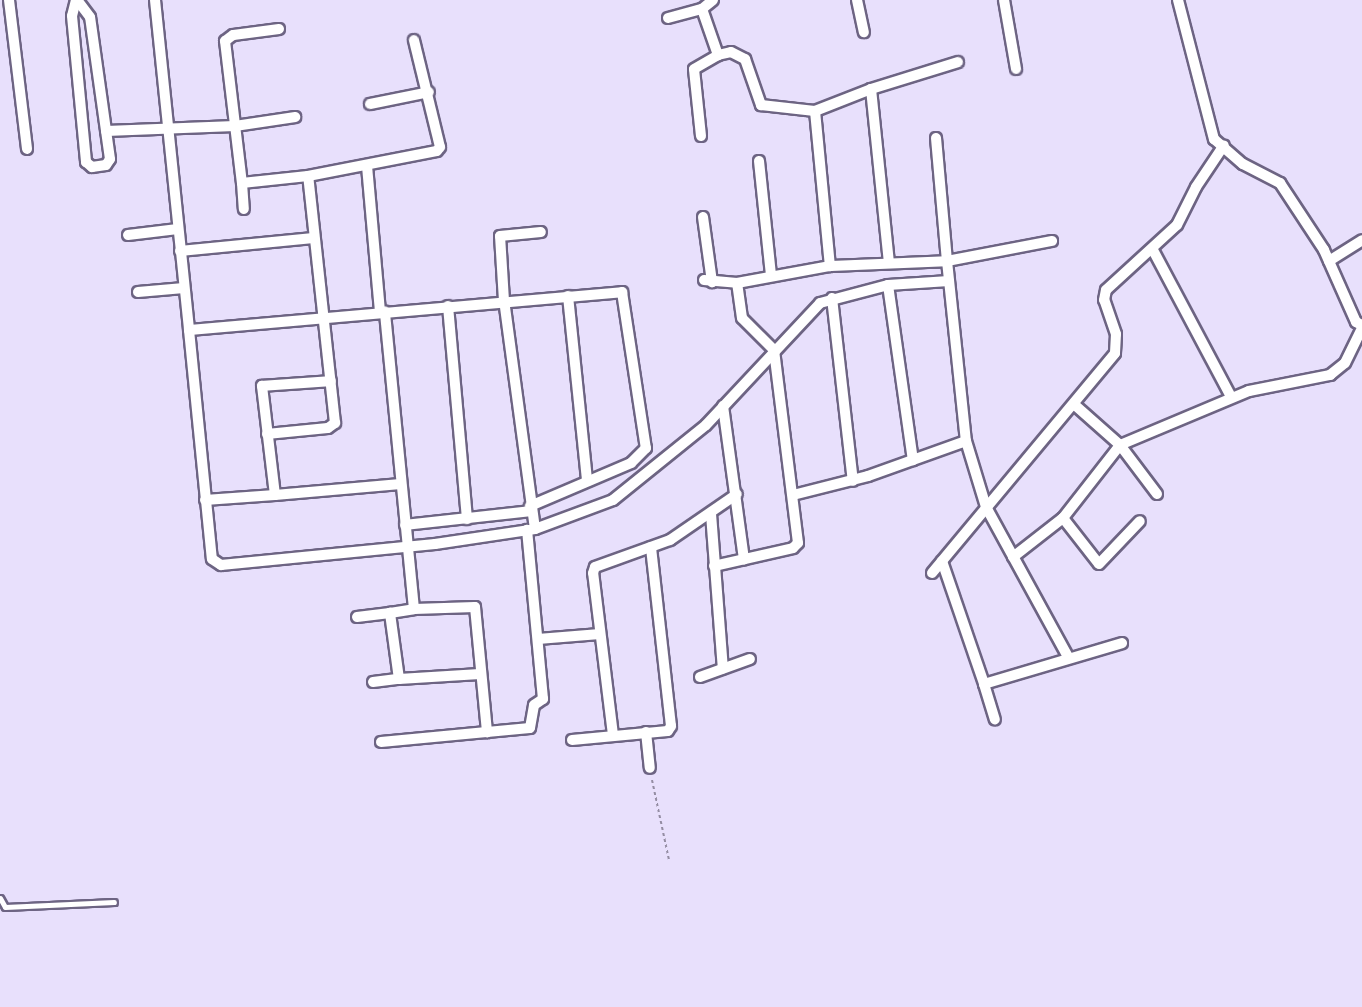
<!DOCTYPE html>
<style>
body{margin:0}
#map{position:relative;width:1362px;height:1007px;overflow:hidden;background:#e8e0fc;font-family:"Sofia Sans Condensed",sans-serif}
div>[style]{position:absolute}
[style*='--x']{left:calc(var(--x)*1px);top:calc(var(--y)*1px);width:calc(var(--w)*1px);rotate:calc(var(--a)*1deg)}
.path>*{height:2px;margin-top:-1px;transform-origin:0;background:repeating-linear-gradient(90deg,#948da3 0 3px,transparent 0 6px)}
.roads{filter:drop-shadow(2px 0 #6d6483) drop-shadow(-2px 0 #6d6483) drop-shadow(0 2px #6d6483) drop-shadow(0 -2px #6d6483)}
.service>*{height:5px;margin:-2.5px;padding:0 2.5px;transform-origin:2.5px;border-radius:2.5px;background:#fff}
.minor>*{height:10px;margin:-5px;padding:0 5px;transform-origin:5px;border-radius:5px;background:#fff}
span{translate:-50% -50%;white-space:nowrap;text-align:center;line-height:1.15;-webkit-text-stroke:6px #e8e0fc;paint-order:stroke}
</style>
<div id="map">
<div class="path">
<div style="--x:652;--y:780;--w:82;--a:78"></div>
</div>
<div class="roads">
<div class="service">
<div style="--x:0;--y:898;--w:10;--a:61"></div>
<div style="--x:5;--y:907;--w:109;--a:-2.6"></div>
</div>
<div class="minor">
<div style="--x:9;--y:0;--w:150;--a:83.1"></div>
<div style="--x:76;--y:0;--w:16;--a:104"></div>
<div style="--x:72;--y:16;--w:147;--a:84.5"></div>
<div style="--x:86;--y:162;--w:8;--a:40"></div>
<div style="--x:92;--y:167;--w:14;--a:-8"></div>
<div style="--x:106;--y:165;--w:7;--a:-56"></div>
<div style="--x:110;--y:159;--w:143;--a:-98"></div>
<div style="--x:90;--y:17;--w:21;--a:-127"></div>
<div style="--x:155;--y:0;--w:332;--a:84.1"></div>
<div style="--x:189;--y:330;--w:435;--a:-5"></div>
<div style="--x:622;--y:292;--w:158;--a:81.3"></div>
<div style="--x:646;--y:448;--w:21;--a:135"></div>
<div style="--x:631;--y:463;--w:110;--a:156.9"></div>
<div style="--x:713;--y:0;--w:14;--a:141"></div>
<div style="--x:702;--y:9;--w:49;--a:70.8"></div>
<div style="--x:857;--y:0;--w:33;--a:78"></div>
<div style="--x:1004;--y:0;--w:70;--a:80.1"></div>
<div style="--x:1178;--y:0;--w:144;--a:75.5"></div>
<div style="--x:1214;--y:139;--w:38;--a:41"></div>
<div style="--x:1243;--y:164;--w:42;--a:27.2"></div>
<div style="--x:1280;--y:183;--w:80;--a:56.7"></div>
<div style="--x:1324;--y:250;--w:79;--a:66"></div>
<div style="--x:1356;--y:322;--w:7;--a:27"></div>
<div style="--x:668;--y:18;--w:35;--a:-15"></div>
<div style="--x:279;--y:29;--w:46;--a:172.6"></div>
<div style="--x:233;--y:35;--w:10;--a:143"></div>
<div style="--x:225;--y:41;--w:143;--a:83.2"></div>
<div style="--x:242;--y:183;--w:66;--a:-6.1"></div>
<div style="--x:871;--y:89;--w:91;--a:-17.2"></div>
<div style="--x:370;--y:104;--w:60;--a:-11.5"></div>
<div style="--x:815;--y:111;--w:156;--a:84.5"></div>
<div style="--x:106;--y:131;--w:129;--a:-2.2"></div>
<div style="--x:235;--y:126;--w:61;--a:-8.5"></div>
<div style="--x:701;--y:136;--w:67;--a:-96"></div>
<div style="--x:694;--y:69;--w:28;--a:-30"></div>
<div style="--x:718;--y:55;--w:13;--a:-13"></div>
<div style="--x:731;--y:52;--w:16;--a:27"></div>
<div style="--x:745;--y:59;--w:49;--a:70.8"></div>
<div style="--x:761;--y:105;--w:54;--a:6.3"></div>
<div style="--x:815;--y:111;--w:60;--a:-21.4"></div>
<div style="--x:871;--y:89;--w:175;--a:84.1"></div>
<div style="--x:936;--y:138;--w:123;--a:84.9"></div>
<div style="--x:947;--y:261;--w:107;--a:-10.8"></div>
<div style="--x:759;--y:161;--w:115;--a:84"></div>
<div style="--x:367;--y:166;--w:147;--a:84.9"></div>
<div style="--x:242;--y:183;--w:26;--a:86"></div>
<div style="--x:703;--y:217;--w:66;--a:82.1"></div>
<div style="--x:128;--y:235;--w:50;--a:-6.8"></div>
<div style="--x:1153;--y:250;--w:166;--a:62"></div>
<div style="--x:180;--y:251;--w:134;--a:-5.6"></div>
<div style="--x:1329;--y:261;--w:39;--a:-32"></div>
<div style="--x:704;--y:280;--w:33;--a:5"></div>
<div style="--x:888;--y:285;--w:177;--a:81.9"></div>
<div style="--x:138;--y:292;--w:46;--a:-5"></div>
<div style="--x:568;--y:296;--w:186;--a:84.1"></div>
<div style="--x:832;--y:298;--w:184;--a:83.5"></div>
<div style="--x:448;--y:306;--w:214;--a:84.9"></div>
<div style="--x:189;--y:330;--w:230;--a:84.3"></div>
<div style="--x:212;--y:559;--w:11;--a:34"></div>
<div style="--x:221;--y:565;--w:215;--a:-5.6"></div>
<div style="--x:435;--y:544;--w:101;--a:-8.5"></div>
<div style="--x:535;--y:529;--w:83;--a:-20.4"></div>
<div style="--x:613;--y:500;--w:119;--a:-38.9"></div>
<div style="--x:706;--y:425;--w:167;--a:-46.9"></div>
<div style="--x:820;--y:303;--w:70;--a:-14.8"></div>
<div style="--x:888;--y:285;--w:61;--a:-3.8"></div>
<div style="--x:723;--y:406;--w:155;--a:82.2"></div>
<div style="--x:267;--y:434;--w:61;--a:-5.6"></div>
<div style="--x:328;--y:428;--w:9;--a:-36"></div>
<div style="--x:335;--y:423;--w:248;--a:-96.2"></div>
<div style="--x:308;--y:176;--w:131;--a:-11"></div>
<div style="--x:437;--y:151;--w:5;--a:-53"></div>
<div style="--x:440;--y:147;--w:110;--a:-103.7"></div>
<div style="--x:1157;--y:494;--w:61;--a:-127.1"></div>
<div style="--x:1120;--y:445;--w:140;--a:-22.7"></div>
<div style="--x:1249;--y:391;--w:83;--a:-11.2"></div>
<div style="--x:1330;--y:375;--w:19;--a:-39"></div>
<div style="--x:1345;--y:363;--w:39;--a:-64"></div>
<div style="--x:275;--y:495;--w:126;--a:-5"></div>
<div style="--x:793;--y:495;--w:77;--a:-14.2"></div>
<div style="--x:868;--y:476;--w:104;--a:-19.7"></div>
<div style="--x:205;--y:500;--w:70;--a:-4.1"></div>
<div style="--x:275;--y:495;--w:110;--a:-96.8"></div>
<div style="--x:262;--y:386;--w:69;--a:-4.1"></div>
<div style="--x:711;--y:514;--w:155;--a:85.6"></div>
<div style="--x:1063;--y:518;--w:58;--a:52"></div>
<div style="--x:1099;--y:564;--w:59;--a:-46.4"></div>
<div style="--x:405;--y:525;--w:127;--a:-6.3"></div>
<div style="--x:535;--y:529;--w:230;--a:-97.7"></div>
<div style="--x:504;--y:301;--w:65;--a:-93.5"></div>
<div style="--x:500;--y:236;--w:41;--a:-5.6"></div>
<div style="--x:1013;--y:557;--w:63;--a:-38"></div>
<div style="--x:1063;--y:518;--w:93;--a:-52"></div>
<div style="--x:1120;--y:445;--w:60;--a:-138.4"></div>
<div style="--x:942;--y:561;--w:130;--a:71.1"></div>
<div style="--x:984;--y:684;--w:144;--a:-16.5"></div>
<div style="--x:714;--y:566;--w:81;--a:-12.8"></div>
<div style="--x:793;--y:548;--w:7;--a:-45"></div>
<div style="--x:798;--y:543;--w:194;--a:-97.1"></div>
<div style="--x:774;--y:350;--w:45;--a:-135"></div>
<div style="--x:742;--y:318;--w:35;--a:-98"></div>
<div style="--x:737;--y:283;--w:95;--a:-10.4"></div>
<div style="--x:830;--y:266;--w:117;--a:-2.4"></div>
<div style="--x:947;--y:261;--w:181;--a:84"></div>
<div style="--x:966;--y:441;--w:69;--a:73.1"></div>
<div style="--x:986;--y:507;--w:171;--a:61.3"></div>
<div style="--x:932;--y:573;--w:286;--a:-50.2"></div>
<div style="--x:1115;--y:353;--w:19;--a:-87"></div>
<div style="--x:1116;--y:334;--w:36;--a:-109"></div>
<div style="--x:1104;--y:300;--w:10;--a:-79"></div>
<div style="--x:1106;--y:290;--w:96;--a:-42.5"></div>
<div style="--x:1177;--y:225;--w:42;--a:-63.4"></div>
<div style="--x:1196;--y:187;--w:50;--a:-56.3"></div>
<div style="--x:414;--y:609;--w:61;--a:-1.9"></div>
<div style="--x:475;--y:607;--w:126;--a:84.5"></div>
<div style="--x:487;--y:732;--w:43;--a:-5.3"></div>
<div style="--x:530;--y:728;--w:23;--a:-80"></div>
<div style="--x:534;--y:705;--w:11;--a:-34"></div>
<div style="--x:543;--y:699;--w:170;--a:-95.4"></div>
<div style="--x:357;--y:617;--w:33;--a:-7"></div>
<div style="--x:538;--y:639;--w:62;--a:-4.6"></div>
<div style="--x:700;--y:677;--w:53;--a:-19.8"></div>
<div style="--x:399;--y:679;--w:81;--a:-3.5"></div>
<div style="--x:373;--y:682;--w:26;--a:-7"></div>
<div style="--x:399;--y:679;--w:67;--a:-97.8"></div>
<div style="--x:390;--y:613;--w:24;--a:-9"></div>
<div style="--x:414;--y:609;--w:299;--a:-95.6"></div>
<div style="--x:984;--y:684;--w:37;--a:73"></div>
<div style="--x:646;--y:732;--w:36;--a:84"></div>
<div style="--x:613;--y:735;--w:163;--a:-97"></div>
<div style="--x:593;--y:573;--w:6;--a:-72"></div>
<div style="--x:595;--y:567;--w:80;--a:-19.8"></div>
<div style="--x:670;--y:540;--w:81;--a:-34.5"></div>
<div style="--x:572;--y:740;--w:96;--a:-5.4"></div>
<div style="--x:668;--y:731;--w:6;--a:-59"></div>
<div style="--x:671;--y:726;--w:180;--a:-96.4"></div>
<div style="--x:381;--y:742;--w:106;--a:-5.4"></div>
</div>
</div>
</div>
